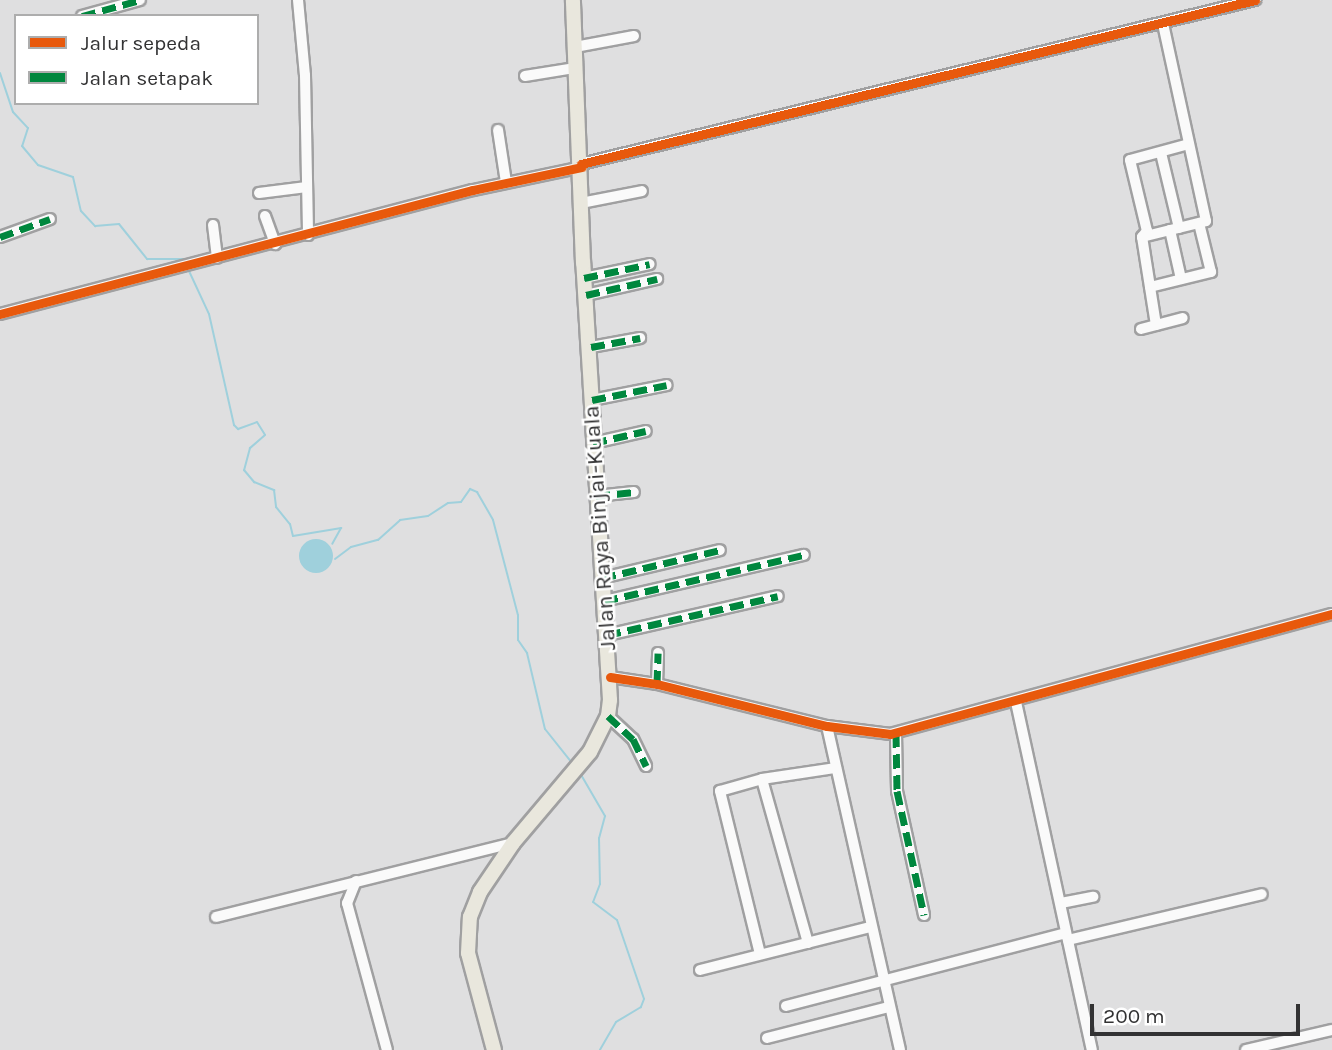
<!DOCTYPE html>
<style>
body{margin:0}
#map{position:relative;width:1332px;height:1050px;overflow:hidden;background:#dfdfe0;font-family:Karla,sans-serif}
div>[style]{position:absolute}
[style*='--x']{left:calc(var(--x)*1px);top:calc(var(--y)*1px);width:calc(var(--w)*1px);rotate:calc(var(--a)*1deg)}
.water>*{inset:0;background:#9fd0dc}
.round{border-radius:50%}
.stream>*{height:2px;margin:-1px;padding:0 1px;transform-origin:1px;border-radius:1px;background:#9fd0dc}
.roads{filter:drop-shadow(2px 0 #a0a0a1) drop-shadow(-2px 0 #a0a0a1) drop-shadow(0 2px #a0a0a1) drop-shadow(0 -2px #a0a0a1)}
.minor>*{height:10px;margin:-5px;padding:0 5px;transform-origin:5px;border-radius:5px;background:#fafafa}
.major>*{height:14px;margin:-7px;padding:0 7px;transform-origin:7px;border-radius:7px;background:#e9e7dd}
.quiet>*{height:7px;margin-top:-3.5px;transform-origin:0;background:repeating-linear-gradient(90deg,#00873e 0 14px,transparent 0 21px)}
.cycleway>*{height:9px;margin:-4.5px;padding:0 4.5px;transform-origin:4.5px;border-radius:4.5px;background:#e8590c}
span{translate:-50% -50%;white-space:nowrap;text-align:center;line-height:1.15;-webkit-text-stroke:5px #fff;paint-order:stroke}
.street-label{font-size:23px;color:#323233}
.legend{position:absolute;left:14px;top:14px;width:245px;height:91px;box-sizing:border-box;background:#fff;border:2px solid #adadad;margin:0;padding:9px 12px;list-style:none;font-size:21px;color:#323233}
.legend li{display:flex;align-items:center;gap:14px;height:35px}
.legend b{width:35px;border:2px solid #adadad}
.scale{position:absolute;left:1090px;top:1004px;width:210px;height:32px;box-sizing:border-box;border:4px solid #323233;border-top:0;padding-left:9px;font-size:21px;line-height:24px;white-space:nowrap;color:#323233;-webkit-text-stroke:5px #fff;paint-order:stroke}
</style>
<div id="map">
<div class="water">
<div class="round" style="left:299px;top:539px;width:34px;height:34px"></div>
</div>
<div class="stream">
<div style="--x:0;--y:73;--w:41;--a:71.6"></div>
<div style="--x:13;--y:112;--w:22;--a:47"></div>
<div style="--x:28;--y:128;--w:19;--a:108"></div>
<div style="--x:22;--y:146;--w:25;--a:50"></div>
<div style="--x:38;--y:165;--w:37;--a:19"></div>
<div style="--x:73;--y:177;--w:35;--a:77"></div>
<div style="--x:81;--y:211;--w:21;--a:47"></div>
<div style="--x:95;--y:226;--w:24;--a:-5"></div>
<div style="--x:119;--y:224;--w:45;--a:51.3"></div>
<div style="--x:147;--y:259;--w:37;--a:0"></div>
<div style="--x:189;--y:271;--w:47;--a:65.1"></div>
<div style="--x:209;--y:314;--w:114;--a:77.3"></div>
<div style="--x:234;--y:425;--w:6;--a:45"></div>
<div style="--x:238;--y:429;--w:20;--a:-20"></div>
<div style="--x:257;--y:422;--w:15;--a:58"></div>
<div style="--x:265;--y:435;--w:20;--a:139"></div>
<div style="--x:250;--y:448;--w:23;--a:105"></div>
<div style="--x:244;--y:470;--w:16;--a:50"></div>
<div style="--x:254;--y:482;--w:22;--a:22"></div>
<div style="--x:274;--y:490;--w:17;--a:83"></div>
<div style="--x:276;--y:507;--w:22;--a:51"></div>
<div style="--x:290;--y:524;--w:12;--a:76"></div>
<div style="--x:293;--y:536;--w:49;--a:-9.5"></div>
<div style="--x:341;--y:528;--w:18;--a:119"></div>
<div style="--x:335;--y:559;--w:20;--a:-37"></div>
<div style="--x:351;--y:547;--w:28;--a:-15"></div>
<div style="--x:378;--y:540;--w:30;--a:-42"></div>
<div style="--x:400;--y:520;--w:28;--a:-8"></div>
<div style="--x:428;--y:516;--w:24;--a:-33"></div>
<div style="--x:448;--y:503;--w:13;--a:-4"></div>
<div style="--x:461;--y:502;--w:16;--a:-55"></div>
<div style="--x:470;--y:489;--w:8;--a:23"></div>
<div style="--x:477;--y:492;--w:32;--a:60"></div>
<div style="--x:493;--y:520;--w:98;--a:75.3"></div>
<div style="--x:518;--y:615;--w:25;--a:90"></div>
<div style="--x:518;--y:640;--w:16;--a:55"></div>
<div style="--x:527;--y:653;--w:78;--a:76.7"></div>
<div style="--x:545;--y:729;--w:43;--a:51.5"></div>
<div style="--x:580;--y:773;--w:50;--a:59.8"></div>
<div style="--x:605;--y:816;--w:23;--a:105"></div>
<div style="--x:599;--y:838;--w:46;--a:88.8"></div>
<div style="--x:600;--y:884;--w:19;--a:111"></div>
<div style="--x:593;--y:902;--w:30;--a:37"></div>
<div style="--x:617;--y:920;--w:83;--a:71.1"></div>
<div style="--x:644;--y:999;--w:9;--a:111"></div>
<div style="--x:641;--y:1007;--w:29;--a:149"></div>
<div style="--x:616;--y:1022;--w:32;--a:120"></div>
</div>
<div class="roads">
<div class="minor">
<div style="--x:298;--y:0;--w:75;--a:84.7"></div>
<div style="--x:305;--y:75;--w:160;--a:88.9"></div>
<div style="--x:82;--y:16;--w:60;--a:-15.4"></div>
<div style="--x:575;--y:47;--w:60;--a:-10.6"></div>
<div style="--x:525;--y:76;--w:51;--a:-9.1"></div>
<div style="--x:498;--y:130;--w:53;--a:81.3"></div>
<div style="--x:1161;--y:153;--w:77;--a:76.5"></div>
<div style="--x:581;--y:164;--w:694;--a:-13.68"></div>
<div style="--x:259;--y:193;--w:48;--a:-7.1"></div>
<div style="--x:581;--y:203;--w:62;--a:-11.1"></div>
<div style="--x:265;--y:216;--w:30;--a:70"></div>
<div style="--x:213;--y:225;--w:33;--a:83"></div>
<div style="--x:1170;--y:230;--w:50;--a:77.3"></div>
<div style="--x:0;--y:237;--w:53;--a:-19.8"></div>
<div style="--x:1142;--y:237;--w:66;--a:-14"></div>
<div style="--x:1206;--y:221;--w:202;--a:-102.3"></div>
<div style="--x:584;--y:278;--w:67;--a:-12"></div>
<div style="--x:1150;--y:287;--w:63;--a:-13.8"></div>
<div style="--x:1211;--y:272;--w:50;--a:-103.8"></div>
<div style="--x:586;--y:295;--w:73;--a:-12.7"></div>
<div style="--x:0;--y:314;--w:489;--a:-14.7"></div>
<div style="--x:473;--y:190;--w:111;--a:-11.9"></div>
<div style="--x:1156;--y:325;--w:89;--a:-99"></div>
<div style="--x:1142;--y:237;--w:8;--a:-50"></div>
<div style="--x:1147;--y:231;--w:73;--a:-103.5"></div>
<div style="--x:1130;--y:160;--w:61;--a:-15.2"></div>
<div style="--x:1141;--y:329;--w:43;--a:-14.7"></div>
<div style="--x:591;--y:347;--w:50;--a:-10.4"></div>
<div style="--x:592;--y:400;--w:76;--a:-11.3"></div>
<div style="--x:593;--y:443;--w:54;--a:-12.8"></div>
<div style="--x:596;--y:496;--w:38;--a:-6"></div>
<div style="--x:602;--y:578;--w:121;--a:-13.3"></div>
<div style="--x:604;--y:601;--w:205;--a:-13"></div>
<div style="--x:607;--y:635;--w:175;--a:-12.8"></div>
<div style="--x:610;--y:677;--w:48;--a:8.5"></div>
<div style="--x:657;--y:684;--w:175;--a:13.9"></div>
<div style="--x:827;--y:726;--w:64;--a:7.2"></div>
<div style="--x:890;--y:734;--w:458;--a:-15.2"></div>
<div style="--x:657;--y:684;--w:31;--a:-88"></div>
<div style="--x:1016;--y:702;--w:356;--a:77.7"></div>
<div style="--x:608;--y:716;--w:34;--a:43"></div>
<div style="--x:633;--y:739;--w:30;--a:64"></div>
<div style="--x:827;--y:726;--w:332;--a:77.3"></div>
<div style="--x:896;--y:733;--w:58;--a:89"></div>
<div style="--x:897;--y:791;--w:127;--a:77.7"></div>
<div style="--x:356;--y:881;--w:24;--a:112"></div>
<div style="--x:347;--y:903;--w:152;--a:74.8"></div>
<div style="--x:1061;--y:903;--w:33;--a:-11"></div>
<div style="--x:216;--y:917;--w:306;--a:-14"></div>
<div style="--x:1068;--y:940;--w:199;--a:-13.3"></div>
<div style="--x:808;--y:943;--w:170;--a:-105.7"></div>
<div style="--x:762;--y:779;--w:75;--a:-8.5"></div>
<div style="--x:760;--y:954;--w:168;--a:-103.8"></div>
<div style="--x:720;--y:791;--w:44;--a:-15.9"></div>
<div style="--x:700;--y:970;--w:175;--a:-14.2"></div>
<div style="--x:786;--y:1006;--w:289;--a:-14.6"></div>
<div style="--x:767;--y:1038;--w:126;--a:-14.3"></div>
<div style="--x:1246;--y:1050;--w:88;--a:-13.1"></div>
</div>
<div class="major">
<div style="--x:494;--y:1050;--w:100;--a:-105"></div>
<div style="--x:468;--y:953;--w:36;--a:-87"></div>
<div style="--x:470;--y:917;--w:27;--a:-68"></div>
<div style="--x:480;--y:892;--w:59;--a:-56"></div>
<div style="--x:513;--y:843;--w:119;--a:-49.8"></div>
<div style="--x:590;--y:752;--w:40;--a:-63.4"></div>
<div style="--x:608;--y:716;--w:16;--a:-83"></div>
<div style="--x:610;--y:700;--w:438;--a:-93.5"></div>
<div style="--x:583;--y:263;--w:263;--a:-92.2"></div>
</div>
</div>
<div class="quiet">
<div style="--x:82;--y:16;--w:60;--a:-15.4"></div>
<div style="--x:0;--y:237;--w:53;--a:-19.8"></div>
<div style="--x:584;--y:278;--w:67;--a:-12"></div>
<div style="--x:586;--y:295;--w:73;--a:-12.7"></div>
<div style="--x:591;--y:347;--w:50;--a:-10.4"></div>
<div style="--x:592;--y:400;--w:76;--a:-11.3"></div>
<div style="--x:593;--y:443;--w:54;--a:-12.8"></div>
<div style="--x:596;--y:496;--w:38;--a:-6"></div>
<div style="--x:602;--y:578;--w:121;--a:-13.3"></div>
<div style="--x:604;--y:601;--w:205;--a:-13"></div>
<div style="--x:607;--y:635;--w:175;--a:-12.8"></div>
<div style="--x:657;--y:684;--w:31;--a:-88"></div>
<div style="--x:608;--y:716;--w:34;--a:43"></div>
<div style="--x:633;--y:739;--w:30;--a:64"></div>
<div style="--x:896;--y:733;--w:58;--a:89"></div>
<div style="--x:897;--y:791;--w:127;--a:77.7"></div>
</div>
<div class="cycleway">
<div style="--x:581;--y:164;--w:694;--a:-13.68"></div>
<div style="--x:0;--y:314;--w:489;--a:-14.7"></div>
<div style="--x:473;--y:190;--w:111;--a:-11.9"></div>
<div style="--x:610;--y:677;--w:48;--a:8.5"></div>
<div style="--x:657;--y:684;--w:175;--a:13.9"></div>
<div style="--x:827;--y:726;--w:64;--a:7.2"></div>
<div style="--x:890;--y:734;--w:458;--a:-15.2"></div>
</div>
<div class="street-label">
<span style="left:600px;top:528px;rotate:-94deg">Jalan Raya Binjai-Kuala</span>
</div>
<ul class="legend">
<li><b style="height:9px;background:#e8590c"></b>Jalur sepeda</li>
<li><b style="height:9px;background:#00873e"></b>Jalan setapak</li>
</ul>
<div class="scale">200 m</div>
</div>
